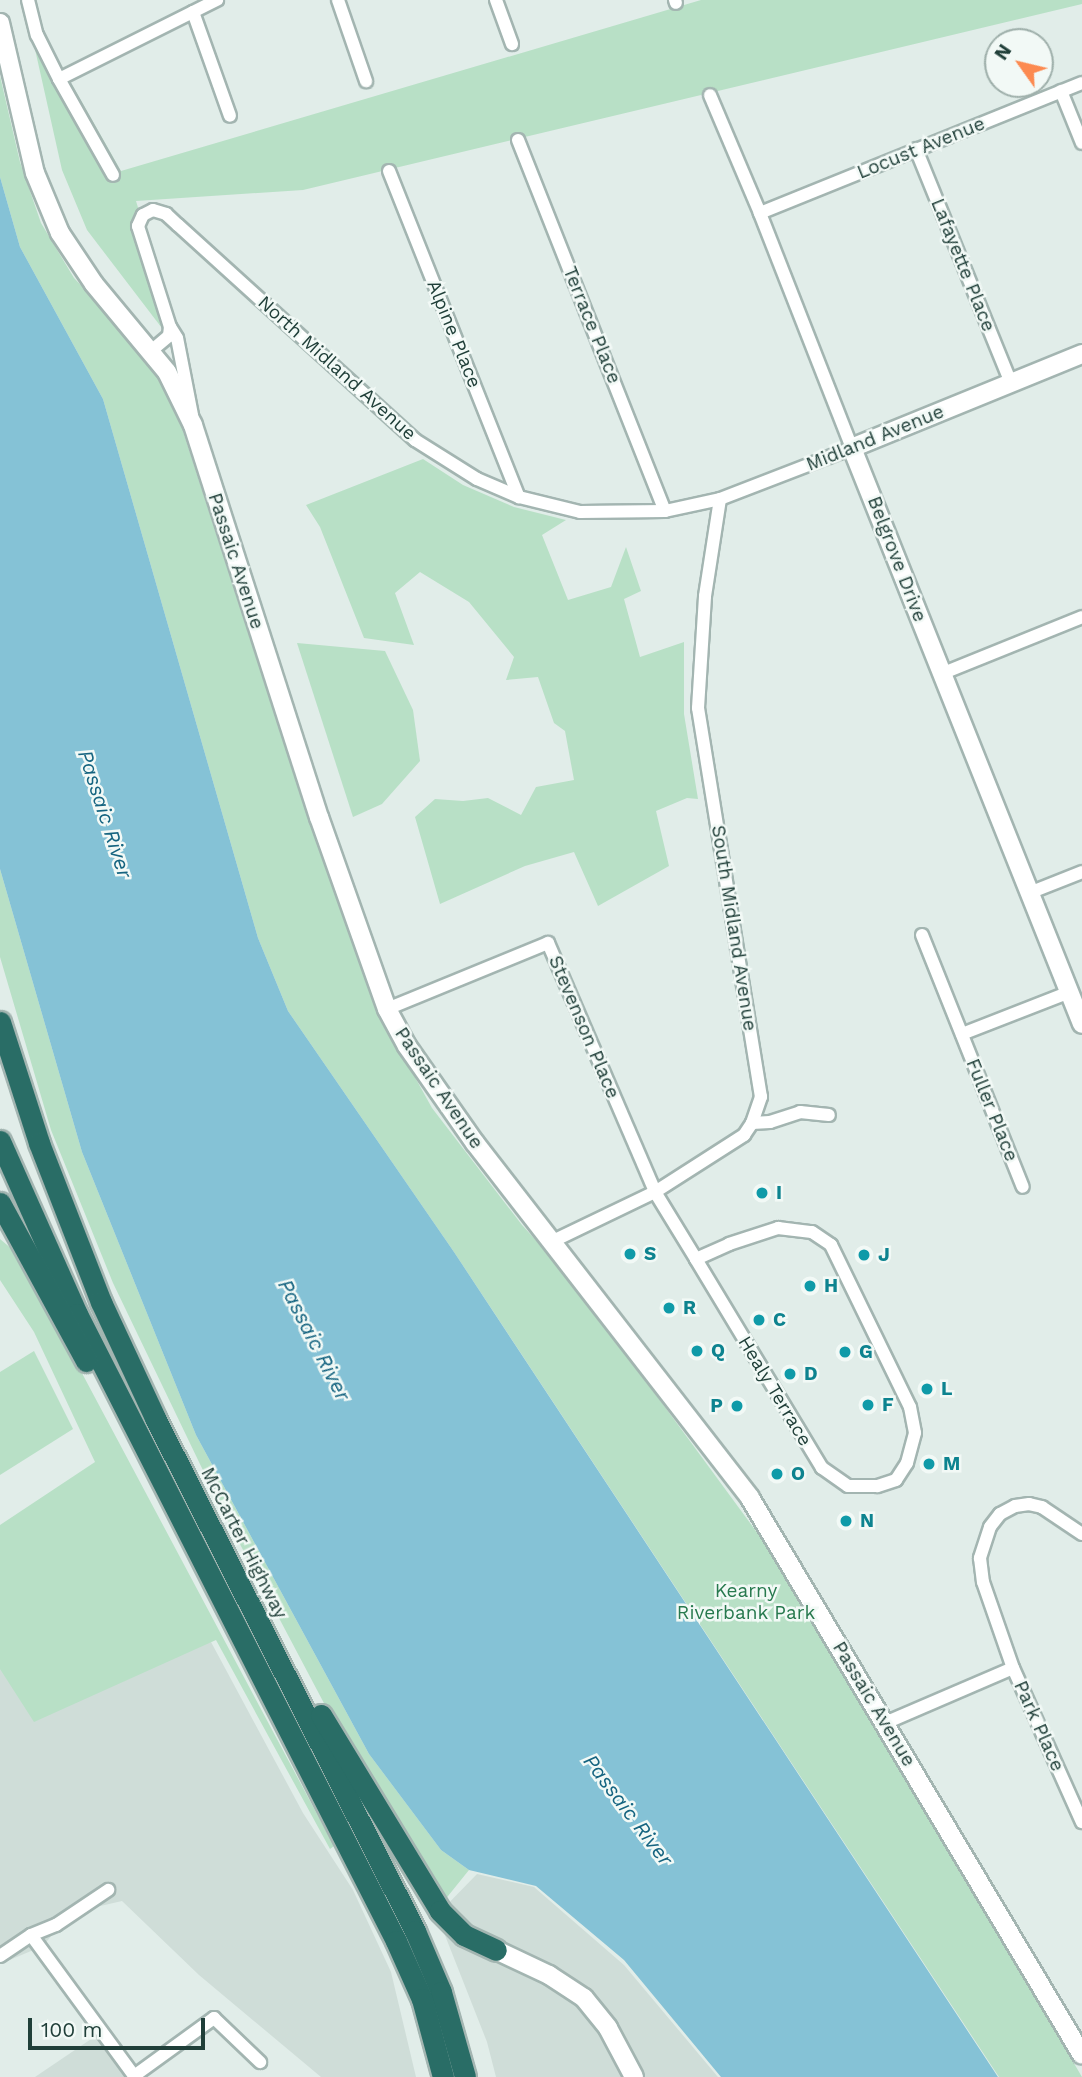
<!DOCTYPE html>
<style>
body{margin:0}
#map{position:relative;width:1082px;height:2077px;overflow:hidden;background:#e1ede9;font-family:"Work Sans",sans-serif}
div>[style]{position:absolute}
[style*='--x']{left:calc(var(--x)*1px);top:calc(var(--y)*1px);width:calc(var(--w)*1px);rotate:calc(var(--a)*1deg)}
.built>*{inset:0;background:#cfddd8}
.green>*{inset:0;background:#b8e0c6}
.water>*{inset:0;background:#85c2d6}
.roads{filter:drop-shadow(2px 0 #a3b5b1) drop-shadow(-2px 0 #a3b5b1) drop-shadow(0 2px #a3b5b1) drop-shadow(0 -2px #a3b5b1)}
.street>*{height:12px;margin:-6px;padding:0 6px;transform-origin:6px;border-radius:6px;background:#fff}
.secondary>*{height:18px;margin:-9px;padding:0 9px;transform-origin:9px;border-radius:9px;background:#fff}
.highway>*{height:21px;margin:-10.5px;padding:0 10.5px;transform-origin:10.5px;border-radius:10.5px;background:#296d66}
.dots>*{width:19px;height:19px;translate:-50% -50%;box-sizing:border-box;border:4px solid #f2f9f6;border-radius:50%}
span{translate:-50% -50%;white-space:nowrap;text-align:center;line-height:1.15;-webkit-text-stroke:5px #f2f9f6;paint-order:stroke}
.street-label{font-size:19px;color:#203f39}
.culture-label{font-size:19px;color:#0d838f;font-weight:700}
.left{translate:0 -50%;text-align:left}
.right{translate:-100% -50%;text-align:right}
.park-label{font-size:19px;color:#27794e}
.water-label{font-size:21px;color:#156480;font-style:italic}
.north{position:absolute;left:984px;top:28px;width:70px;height:70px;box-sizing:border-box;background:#f2f9f6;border:2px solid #9eafaa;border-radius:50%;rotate:304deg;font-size:19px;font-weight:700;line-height:28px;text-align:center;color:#203f39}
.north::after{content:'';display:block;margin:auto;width:24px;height:32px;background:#fc8a50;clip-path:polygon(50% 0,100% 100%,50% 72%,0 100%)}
.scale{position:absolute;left:28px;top:2018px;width:177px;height:32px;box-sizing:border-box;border:4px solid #203f39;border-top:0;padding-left:9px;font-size:21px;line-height:24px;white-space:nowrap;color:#203f39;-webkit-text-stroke:5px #f2f9f6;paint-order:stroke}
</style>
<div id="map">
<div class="built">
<div style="clip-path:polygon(211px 1642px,303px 1813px,353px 1890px,391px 1972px,416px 2077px,321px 2077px,199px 1975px,122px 1901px,70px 1913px,43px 1946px,0 1964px,0 1667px)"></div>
<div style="clip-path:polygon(477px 1874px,534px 1887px,624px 1965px,718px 2077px,496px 2077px,487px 2042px,437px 1915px)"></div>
<div style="clip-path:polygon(100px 2033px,131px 2077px,35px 2077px)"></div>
</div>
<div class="green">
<div style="clip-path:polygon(24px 0,121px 171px,701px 0,1082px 0,1082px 4px,303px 190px,136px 201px,184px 357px,87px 230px,62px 170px)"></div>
<div style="clip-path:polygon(0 76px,20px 162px,41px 223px,74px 278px,164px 372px,302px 800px,380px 1014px,432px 1108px,522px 1225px,571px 1279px,786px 1572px,1082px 2077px,999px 2077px,454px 1252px,288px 1011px,258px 938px,103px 399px,20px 247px,0 177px)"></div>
<div style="clip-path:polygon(423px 459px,463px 485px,514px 507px,566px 520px,542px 535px,568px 600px,611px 587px,626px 547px,641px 591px,624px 599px,640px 657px,684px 642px,684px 714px,698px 799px,687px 798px,656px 811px,669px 866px,598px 906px,574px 852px,525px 866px,440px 904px,415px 817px,435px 799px,463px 801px,488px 798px,521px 815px,536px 787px,574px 780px,565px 731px,554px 723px,538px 677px,506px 680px,514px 657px,469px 602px,420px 572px,395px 593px,414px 645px,364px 638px,320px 527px,306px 505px)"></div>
<div style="clip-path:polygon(297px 643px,385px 651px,413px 710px,420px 761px,382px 804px,353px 817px)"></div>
<div style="clip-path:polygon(0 869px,82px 1152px,196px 1435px,369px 1754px,441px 1850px,469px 1870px,444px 1901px,326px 1707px,223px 1512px,113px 1283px,51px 1130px,0 957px)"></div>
<div style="clip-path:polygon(0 1239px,19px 1255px,334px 1846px,330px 1849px,216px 1640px,34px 1722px,0 1669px,0 1525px,95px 1462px,34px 1332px,0 1280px)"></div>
<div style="clip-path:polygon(34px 1351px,73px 1429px,0 1475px,0 1372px)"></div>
</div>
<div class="water">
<div style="clip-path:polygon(0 177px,20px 247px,103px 399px,258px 938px,288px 1011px,454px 1252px,998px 2077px,721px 2077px,624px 1960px,536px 1886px,469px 1870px,441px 1850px,369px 1754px,196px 1435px,82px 1152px,0 869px)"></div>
</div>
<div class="roads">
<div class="street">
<div style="--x:28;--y:0;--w:36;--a:76"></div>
<div style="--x:37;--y:35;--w:49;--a:63.4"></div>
<div style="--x:59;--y:79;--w:110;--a:60.6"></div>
<div style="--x:338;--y:0;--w:86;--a:70.9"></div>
<div style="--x:496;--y:0;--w:47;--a:70"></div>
<div style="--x:675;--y:0;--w:3;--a:72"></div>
<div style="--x:193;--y:12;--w:110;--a:70.4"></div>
<div style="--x:59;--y:79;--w:177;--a:-26.6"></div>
<div style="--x:1061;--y:91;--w:56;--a:68"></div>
<div style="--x:518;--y:140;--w:399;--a:68.4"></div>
<div style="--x:916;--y:149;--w:250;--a:67.9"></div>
<div style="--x:389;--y:171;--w:351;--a:68.3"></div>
<div style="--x:760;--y:213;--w:347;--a:-22"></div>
<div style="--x:151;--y:351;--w:23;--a:-40"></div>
<div style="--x:169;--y:336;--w:9;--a:-84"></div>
<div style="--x:192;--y:415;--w:78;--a:-101"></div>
<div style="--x:177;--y:338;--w:13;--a:-122"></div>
<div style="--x:170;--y:327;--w:106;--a:-107.6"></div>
<div style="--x:138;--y:226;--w:12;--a:-66"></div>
<div style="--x:143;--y:215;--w:11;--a:-27"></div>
<div style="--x:153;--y:210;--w:14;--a:17"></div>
<div style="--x:166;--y:214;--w:16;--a:43"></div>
<div style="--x:178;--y:225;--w:320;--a:42.2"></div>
<div style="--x:415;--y:440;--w:73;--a:32.2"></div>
<div style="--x:477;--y:479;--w:46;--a:23.2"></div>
<div style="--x:519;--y:497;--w:63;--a:13.8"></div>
<div style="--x:580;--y:512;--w:85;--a:-0.7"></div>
<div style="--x:665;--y:511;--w:56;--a:-12.3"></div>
<div style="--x:720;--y:499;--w:142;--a:-21.1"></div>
<div style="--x:852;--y:448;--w:252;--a:-111.4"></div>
<div style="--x:760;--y:213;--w:128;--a:-113"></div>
<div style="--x:941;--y:674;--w:152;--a:-22"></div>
<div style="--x:1029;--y:893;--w:57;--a:-21.6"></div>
<div style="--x:922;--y:935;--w:271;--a:68.2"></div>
<div style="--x:387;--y:1009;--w:174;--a:-22.3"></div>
<div style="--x:548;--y:943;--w:271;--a:66.7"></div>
<div style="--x:655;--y:1192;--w:79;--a:58.5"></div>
<div style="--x:962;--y:1034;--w:116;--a:-21.3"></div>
<div style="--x:752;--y:1123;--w:18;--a:-3"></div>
<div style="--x:770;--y:1122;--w:32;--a:-18"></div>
<div style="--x:800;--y:1112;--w:29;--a:6"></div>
<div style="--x:778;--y:1228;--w:34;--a:7"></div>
<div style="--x:812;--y:1232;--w:23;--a:34"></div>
<div style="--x:831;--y:1245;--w:180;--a:64"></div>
<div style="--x:910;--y:1407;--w:26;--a:79"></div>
<div style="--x:915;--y:1433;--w:31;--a:105"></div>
<div style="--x:907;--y:1463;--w:20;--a:123"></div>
<div style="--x:896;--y:1480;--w:20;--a:162"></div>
<div style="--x:877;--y:1486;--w:29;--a:180"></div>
<div style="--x:848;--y:1486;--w:32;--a:-145"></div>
<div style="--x:822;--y:1468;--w:244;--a:-121.1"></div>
<div style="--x:696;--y:1259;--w:36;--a:-24"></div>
<div style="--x:729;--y:1244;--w:52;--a:-18.1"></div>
<div style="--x:551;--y:1242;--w:115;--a:-25.7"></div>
<div style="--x:655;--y:1192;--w:106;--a:-32.6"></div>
<div style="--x:744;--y:1135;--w:14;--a:-56"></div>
<div style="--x:752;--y:1123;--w:28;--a:-71"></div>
<div style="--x:761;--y:1097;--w:394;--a:-99.2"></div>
<div style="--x:698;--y:708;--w:112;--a:-86.4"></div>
<div style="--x:705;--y:596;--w:98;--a:-81.2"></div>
<div style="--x:1082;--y:1534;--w:48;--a:-146"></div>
<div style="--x:1042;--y:1507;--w:13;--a:-167"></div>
<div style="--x:1029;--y:1504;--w:14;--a:172"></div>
<div style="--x:1015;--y:1506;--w:17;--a:152"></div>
<div style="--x:1000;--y:1514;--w:16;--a:128"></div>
<div style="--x:990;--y:1527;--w:33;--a:108"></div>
<div style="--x:980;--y:1558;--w:24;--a:83"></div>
<div style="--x:983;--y:1582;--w:91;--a:70.8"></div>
<div style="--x:1013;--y:1668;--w:169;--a:65.9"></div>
<div style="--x:885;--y:1723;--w:139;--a:-23.3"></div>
<div style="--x:31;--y:1935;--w:176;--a:53.8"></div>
<div style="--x:0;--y:1956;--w:37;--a:-34"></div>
<div style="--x:31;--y:1935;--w:27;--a:-22"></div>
<div style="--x:56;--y:1925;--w:63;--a:-33.9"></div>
<div style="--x:134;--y:2076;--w:99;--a:-35.9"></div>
<div style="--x:214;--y:2018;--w:64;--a:43.7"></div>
</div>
<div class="secondary">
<div style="--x:0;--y:23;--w:154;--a:76.9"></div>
<div style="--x:35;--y:173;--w:65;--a:67.4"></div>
<div style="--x:60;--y:233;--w:61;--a:56.3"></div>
<div style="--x:94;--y:284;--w:114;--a:50.3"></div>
<div style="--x:167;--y:372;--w:59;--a:63.9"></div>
<div style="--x:193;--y:425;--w:412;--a:72.2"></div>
<div style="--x:319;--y:817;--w:204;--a:70.5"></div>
<div style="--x:387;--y:1009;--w:42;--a:61.6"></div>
<div style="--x:407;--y:1046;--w:118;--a:55"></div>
<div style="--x:475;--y:1143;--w:449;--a:52.2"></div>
<div style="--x:750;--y:1498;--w:648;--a:59.2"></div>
<div style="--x:1082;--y:354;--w:248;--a:157.8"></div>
<div style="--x:852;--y:448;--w:620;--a:68.23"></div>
<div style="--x:496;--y:1950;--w:59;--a:25.3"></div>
<div style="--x:549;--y:1975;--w:42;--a:33.3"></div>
<div style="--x:584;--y:1998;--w:38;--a:51"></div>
<div style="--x:608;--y:2028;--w:55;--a:62"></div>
</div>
<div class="highway">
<div style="--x:0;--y:1022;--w:127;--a:72.1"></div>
<div style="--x:39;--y:1143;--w:171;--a:68.7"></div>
<div style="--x:101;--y:1302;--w:128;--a:65"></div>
<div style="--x:155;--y:1418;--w:575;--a:63.12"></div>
<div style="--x:415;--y:1931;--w:66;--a:66.9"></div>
<div style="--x:441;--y:1992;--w:88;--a:74.2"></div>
<div style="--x:0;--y:1141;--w:189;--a:66"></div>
<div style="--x:77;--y:1314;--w:703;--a:63.03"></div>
<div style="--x:396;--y:1941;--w:64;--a:65.9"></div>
<div style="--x:422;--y:1999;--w:81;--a:74.9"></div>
<div style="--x:0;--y:1203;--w:180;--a:61.4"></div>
<div style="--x:321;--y:1715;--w:229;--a:58.7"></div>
<div style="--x:440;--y:1911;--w:34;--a:45"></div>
<div style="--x:464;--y:1935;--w:35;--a:25"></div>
</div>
</div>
<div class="dots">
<div style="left:762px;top:1193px;background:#0f9aa8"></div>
<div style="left:630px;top:1254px;background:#0f9aa8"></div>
<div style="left:864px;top:1255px;background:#0f9aa8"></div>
<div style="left:810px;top:1286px;background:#0f9aa8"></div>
<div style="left:669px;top:1308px;background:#0f9aa8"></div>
<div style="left:759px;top:1320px;background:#0f9aa8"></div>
<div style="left:697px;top:1351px;background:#0f9aa8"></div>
<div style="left:845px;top:1352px;background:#0f9aa8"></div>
<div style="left:790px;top:1374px;background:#0f9aa8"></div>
<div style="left:927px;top:1389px;background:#0f9aa8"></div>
<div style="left:868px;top:1405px;background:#0f9aa8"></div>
<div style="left:737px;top:1406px;background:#0f9aa8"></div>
<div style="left:929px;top:1464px;background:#0f9aa8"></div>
<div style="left:777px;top:1474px;background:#0f9aa8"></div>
<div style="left:846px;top:1521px;background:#0f9aa8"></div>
</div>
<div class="street-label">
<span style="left:921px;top:148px;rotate:-22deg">Locust Avenue</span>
<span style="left:963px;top:265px;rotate:68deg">Lafayette Place</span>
<span style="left:592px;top:325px;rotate:68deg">Terrace Place</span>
<span style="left:454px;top:334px;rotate:68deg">Alpine Place</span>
<span style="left:337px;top:368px;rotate:42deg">North Midland Avenue</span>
<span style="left:875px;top:438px;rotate:-22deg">Midland Avenue</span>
<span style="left:897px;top:559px;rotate:69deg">Belgrove Drive</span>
<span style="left:236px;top:561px;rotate:72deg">Passaic Avenue</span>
<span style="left:734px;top:928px;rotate:81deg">South Midland Avenue</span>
<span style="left:584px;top:1027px;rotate:67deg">Stevenson Place</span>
<span style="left:439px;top:1088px;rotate:56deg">Passaic Avenue</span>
<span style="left:992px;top:1110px;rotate:68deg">Fuller Place</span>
<span style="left:775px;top:1391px;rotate:59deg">Healy Terrace</span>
<span style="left:244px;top:1543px;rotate:63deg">McCarter Highway</span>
<span style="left:874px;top:1704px;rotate:59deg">Passaic Avenue</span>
<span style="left:1039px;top:1726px;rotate:66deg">Park Place</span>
</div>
<div class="culture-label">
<span class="left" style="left:776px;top:1193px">I</span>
<span class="left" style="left:644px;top:1254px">S</span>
<span class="left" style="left:878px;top:1255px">J</span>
<span class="left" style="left:824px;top:1286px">H</span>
<span class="left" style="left:683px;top:1308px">R</span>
<span class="left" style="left:773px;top:1320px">C</span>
<span class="left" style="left:711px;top:1351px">Q</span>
<span class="left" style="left:859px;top:1352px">G</span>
<span class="left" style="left:804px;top:1374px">D</span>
<span class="left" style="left:941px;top:1389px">L</span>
<span class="left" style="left:882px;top:1405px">F</span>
<span class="right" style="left:723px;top:1406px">P</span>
<span class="left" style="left:943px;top:1464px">M</span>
<span class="left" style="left:791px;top:1474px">O</span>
<span class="left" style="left:860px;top:1521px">N</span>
</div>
<div class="park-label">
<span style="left:746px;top:1602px">Kearny<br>Riverbank Park</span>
</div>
<div class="water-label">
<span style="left:105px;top:814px;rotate:72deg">Passaic River</span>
<span style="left:314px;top:1340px;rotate:63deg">Passaic River</span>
<span style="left:628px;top:1810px;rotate:53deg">Passaic River</span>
</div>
<div class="north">N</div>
<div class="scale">100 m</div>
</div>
